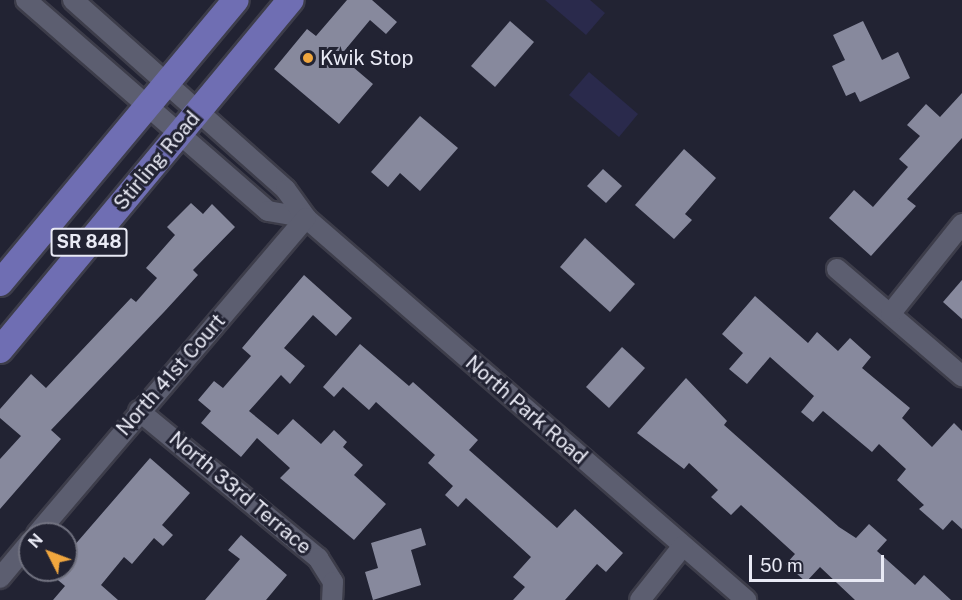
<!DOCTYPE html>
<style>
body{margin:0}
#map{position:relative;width:962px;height:600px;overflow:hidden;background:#222333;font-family:"Public Sans",sans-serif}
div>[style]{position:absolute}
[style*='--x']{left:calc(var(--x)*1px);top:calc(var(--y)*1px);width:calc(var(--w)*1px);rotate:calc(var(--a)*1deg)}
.green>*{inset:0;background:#2a2a4c}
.building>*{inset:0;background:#87899d}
.roads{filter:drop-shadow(2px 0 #3d3d4a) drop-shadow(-2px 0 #3d3d4a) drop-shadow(0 2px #3d3d4a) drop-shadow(0 -2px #3d3d4a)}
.minor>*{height:20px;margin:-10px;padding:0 10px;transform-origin:10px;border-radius:10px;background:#5c5e70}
.major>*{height:26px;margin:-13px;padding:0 13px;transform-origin:13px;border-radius:13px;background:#6f6eb3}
.dots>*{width:16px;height:16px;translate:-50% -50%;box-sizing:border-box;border:3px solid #222333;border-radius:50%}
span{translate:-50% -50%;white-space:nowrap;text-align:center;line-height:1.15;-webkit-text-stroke:6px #222333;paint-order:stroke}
.shield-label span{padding:2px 4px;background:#222333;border:2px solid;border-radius:4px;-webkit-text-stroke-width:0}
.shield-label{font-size:18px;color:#e9eaf5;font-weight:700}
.poi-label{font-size:20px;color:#e9eaf5}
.left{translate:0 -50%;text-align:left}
.street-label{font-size:20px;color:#e9eaf5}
.north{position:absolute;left:18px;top:522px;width:60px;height:60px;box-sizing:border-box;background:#222333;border:2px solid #727381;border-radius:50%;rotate:312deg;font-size:16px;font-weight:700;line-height:24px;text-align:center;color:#e9eaf5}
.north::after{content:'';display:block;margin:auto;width:21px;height:27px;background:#f0a63e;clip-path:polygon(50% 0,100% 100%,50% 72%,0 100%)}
.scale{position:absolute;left:749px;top:555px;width:135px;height:27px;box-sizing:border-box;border:3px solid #e9eaf5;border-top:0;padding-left:8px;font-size:18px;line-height:21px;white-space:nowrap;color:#e9eaf5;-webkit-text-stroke:4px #222333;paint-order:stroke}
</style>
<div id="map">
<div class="green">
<div style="clip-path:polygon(545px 0,590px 0,605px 13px,586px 35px)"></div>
<div style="clip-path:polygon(589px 72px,638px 114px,619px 137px,569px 95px)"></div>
</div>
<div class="building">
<div style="clip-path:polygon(347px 0,372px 0,397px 22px,386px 34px,370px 20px,340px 56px,373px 84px,339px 124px,274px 69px,307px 29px,316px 36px)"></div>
<div style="clip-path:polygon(510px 21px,534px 42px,495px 87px,471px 66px)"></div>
<div style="clip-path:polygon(863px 21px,882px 60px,898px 52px,910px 78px,860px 102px,855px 92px,846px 96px,832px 66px,845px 60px,833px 35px)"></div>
<div style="clip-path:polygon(962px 93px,962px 138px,907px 199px,916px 206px,871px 256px,829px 218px,854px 190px,873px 207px,908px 167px,899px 159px,920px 136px,907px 125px,926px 104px,940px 117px)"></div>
<div style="clip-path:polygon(420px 116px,458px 148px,420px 191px,400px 173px,388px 187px,371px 172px)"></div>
<div style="clip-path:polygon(684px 149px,716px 178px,685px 214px,692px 220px,674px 239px,635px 205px)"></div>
<div style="clip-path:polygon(603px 169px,622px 186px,606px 203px,587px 186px)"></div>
<div style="clip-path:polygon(191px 203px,203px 214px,212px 204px,235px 227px,193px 270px,198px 275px,164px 312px,51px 430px,61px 439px,0 509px,0 459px,21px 436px,0 418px,0 409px,31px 374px,46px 388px,131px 298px,136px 302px,157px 278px,146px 268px,175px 235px,167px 227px)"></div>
<div style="clip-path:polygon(585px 238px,635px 284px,610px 312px,560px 267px)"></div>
<div style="clip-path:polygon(304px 275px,352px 318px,336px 336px,313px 315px,284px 348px,305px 366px,290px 384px,281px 375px,249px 411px,278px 435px,293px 419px,321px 444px,334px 430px,347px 442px,343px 447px,363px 465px,354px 475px,386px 504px,354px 540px,280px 478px,290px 468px,257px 438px,241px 457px,201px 423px,211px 411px,198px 400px,214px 381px,223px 388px,251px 356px,242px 348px)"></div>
<div style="clip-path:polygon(962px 280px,962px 319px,943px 302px)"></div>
<div style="clip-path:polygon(755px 296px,808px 343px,817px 332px,838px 351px,850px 338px,871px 357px,862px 368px,910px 408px,902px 418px,932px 447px,954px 423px,962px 431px,962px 529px,952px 520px,943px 530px,919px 509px,924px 505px,897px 480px,906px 469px,879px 444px,872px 452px,823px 411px,813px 422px,801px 412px,814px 396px,770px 357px,747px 384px,729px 369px,743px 353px,722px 334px)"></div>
<div style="clip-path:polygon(360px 344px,409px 386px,413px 382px,478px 440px,469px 450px,557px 528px,575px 509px,623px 553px,606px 572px,597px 564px,565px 600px,513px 600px,525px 587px,513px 577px,531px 557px,466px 498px,458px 507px,445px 495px,453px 486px,428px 463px,435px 455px,376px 402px,369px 410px,343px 387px,334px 397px,323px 387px)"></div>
<div style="clip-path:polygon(622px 347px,645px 368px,609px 408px,586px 387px)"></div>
<div style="clip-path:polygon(686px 378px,727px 421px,724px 425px,839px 527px,856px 538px,869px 524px,887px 540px,877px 551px,915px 585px,924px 575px,951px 600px,855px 600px,820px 567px,806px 582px,786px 564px,795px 554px,741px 505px,731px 515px,711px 497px,718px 490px,689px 463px,684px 469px,637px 433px)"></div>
<div style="clip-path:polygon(150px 458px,190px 493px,162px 525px,173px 535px,163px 546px,154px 538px,132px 564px,124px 557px,101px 585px,118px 600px,53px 600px,65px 586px,46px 570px,66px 570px,66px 555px)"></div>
<div style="clip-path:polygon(421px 528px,426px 545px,411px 550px,421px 585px,373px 600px,365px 572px,378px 568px,371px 543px)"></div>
<div style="clip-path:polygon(241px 535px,287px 575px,266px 600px,205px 600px,240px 559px,228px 550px)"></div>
</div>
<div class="roads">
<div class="minor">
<div style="--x:26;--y:0;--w:321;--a:41.1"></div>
<div style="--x:268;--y:211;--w:39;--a:10"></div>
<div style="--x:73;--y:0;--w:285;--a:41.7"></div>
<div style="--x:286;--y:190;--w:34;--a:54"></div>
<div style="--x:306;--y:218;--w:583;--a:40.96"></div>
<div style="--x:837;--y:269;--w:165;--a:40.6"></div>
<div style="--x:891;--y:313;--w:114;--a:-51.4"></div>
<div style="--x:139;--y:411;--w:232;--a:39.4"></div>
<div style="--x:318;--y:558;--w:28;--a:58"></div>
<div style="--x:333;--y:582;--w:18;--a:93"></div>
<div style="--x:37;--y:534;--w:415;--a:-49.6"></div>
<div style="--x:0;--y:578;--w:47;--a:-50.2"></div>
<div style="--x:640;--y:600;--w:69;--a:-51.5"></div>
</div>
<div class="major">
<div style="--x:0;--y:283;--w:368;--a:-50.2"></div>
<div style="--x:0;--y:350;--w:455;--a:-50.3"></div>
</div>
</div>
<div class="dots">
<div style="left:308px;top:58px;background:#f0a63e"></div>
</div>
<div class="shield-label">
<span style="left:89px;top:242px">SR 848</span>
</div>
<div class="poi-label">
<span class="left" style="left:320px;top:58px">Kwik Stop</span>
</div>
<div class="street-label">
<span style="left:157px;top:161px;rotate:-50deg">Stirling Road</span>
<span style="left:171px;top:375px;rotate:-49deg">North 41st Court</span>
<span style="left:526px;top:410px;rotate:41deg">North Park Road</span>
<span style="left:240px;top:493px;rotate:40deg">North 33rd Terrace</span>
</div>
<div class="north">N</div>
<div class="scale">50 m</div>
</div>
